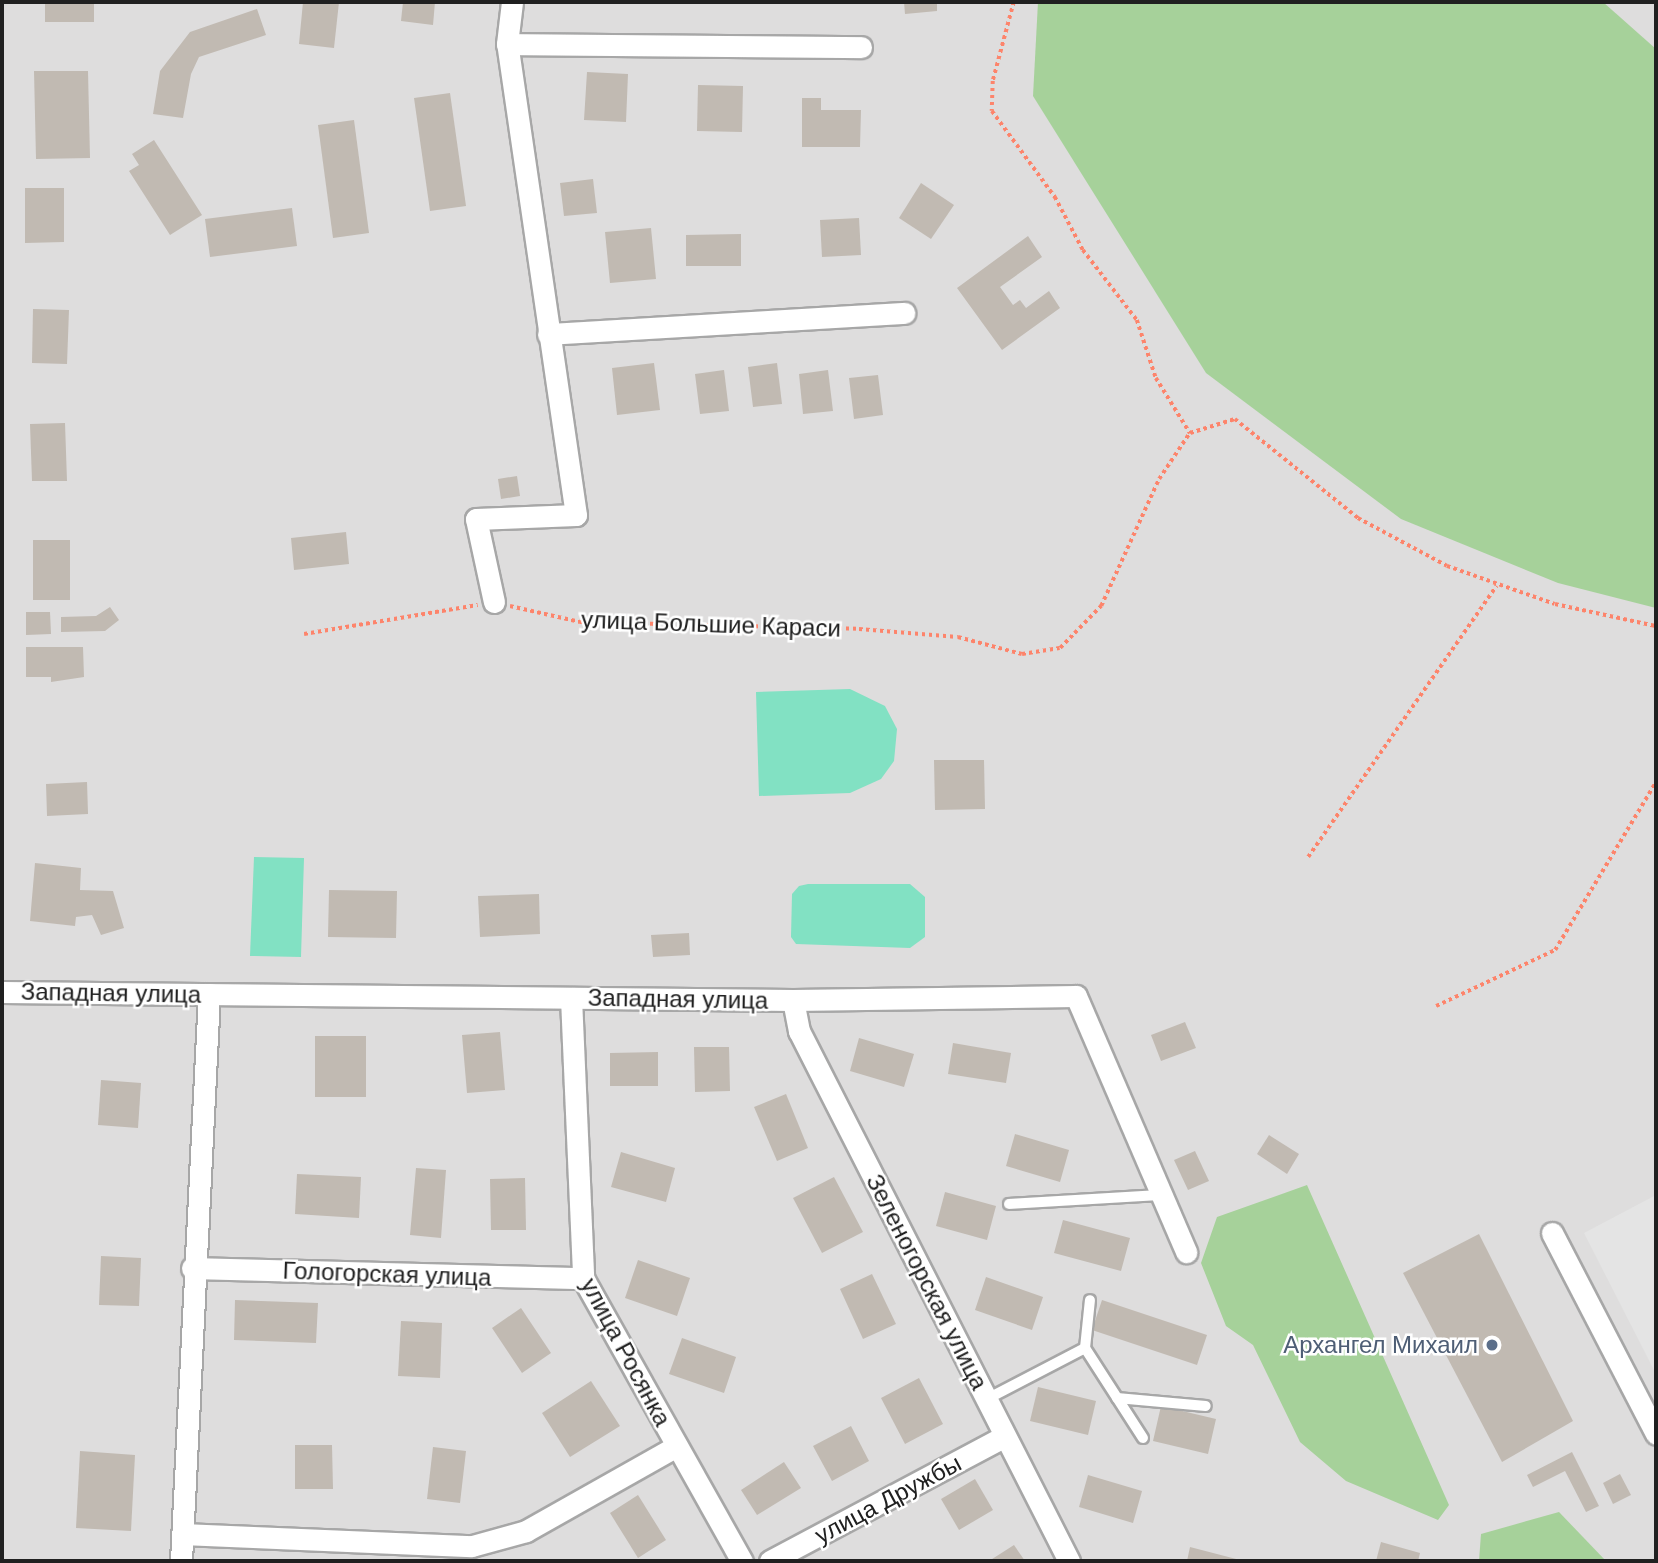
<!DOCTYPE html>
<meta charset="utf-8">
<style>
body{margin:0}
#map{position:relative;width:1658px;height:1563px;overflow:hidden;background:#f0eee6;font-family:Arial,sans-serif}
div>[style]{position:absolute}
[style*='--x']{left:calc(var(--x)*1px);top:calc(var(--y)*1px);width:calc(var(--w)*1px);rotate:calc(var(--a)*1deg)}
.residential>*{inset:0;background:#dedddd}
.forest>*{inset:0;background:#a6d19a}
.pitch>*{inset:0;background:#82e1c3}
.parking>*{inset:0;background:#e4e4e4}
.building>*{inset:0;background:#c1bab2}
.path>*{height:3.5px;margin-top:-1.75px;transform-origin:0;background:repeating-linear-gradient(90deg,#fd846b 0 3.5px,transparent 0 7px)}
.roads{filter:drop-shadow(2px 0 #a7a7a7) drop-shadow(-2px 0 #a7a7a7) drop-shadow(0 2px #a7a7a7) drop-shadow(0 -2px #a7a7a7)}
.service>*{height:10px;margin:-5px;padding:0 5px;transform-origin:5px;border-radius:5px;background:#fff}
.minor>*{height:21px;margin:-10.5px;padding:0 10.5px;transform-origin:10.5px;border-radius:10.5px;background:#fff}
.dots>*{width:19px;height:19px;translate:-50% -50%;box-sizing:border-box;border:4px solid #fff;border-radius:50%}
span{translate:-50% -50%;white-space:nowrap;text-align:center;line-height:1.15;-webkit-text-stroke:5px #fff;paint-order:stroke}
.street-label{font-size:24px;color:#202020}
.service-label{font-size:24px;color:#4e5e75}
.right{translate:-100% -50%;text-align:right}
.frame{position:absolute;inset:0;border:4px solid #202020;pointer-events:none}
</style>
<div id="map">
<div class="residential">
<div style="clip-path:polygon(2px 2px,1656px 2px,1656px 1561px,2px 1561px)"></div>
</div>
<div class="forest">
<div style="clip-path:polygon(1038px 2px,1603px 2px,1656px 49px,1656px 608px,1558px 583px,1401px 519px,1206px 373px,1033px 96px)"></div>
<div style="clip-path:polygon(1307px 1185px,1449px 1505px,1438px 1520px,1346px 1481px,1300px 1442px,1253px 1345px,1226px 1326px,1201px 1263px,1217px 1217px)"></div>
<div style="clip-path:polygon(1559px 1512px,1606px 1561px,1479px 1561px,1481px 1534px)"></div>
</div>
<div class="pitch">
<div style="clip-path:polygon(850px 689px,885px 706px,897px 729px,894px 761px,881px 779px,850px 793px,759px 796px,756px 692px)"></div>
<div style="clip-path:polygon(254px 857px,304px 858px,301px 957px,250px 956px)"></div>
<div style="clip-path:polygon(808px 884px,910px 884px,925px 897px,925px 937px,910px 948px,796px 944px,791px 937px,792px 894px,799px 886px)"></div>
</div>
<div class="parking">
<div style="clip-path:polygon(1656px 1195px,1656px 1374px,1584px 1233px)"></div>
</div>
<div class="building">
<div style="clip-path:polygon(45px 2px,94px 2px,94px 22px,45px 22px)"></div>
<div style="clip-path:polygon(303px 2px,339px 2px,334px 48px,299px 44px)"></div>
<div style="clip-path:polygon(403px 2px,435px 2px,433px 25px,401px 21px)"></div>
<div style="clip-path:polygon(904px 2px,937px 2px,937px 11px,905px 14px)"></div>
<div style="clip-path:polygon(257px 9px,266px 35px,199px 57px,191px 74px,183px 118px,153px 114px,160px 71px,190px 32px)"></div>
<div style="clip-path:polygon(34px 71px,88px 71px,90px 158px,36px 159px)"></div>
<div style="clip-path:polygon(587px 72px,628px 74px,626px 122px,584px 120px)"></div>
<div style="clip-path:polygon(698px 85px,743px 86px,742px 132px,697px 131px)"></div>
<div style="clip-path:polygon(450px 93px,466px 206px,430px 211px,414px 98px)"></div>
<div style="clip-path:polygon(802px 98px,821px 98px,821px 110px,861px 110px,860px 147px,802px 147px)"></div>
<div style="clip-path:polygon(354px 120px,369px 233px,333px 238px,318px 125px)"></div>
<div style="clip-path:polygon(154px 140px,202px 215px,170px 235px,129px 171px,139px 165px,132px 154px)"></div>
<div style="clip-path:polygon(593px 179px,597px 213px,564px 216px,560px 183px)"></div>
<div style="clip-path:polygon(921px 183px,954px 205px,931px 239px,899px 218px)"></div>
<div style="clip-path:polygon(25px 188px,64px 188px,64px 242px,25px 243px)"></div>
<div style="clip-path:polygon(292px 208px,297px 246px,210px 257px,205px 219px)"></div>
<div style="clip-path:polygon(859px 218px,861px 255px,822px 257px,820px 220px)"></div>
<div style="clip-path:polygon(651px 228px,656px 279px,610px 283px,605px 232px)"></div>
<div style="clip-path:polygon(741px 234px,741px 266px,686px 266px,686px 235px)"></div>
<div style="clip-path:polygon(1028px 236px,1042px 257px,1000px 287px,1013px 305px,1020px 300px,1026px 308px,1049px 291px,1060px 308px,1002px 350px,957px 288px)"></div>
<div style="clip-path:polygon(33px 309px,69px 310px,67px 364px,32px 363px)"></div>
<div style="clip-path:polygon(654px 363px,660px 410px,617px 415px,612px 368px)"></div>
<div style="clip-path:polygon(777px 363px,782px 404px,753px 407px,748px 367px)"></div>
<div style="clip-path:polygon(724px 370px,729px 411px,700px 414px,695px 374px)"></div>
<div style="clip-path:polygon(828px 370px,833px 411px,803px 414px,799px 374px)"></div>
<div style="clip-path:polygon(878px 375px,883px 415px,854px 419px,849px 378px)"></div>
<div style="clip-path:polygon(65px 423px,67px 481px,32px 481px,30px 424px)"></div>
<div style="clip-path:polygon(517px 476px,520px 496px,501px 499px,498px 479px)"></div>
<div style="clip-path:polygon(346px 532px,349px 564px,294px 570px,291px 538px)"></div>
<div style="clip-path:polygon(33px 540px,70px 540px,70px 600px,33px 600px)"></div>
<div style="clip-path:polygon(110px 607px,119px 620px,105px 631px,61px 632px,61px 617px,96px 616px)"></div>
<div style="clip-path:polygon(26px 612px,50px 612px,51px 634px,26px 635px)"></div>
<div style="clip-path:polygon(26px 647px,83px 647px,84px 677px,51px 682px,51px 677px,26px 677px)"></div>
<div style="clip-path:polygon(934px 760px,984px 760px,985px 809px,935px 810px)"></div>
<div style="clip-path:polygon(87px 782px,88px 814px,47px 816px,46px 784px)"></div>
<div style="clip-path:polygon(35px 863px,81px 868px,80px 890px,113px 891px,124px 928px,101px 935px,92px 915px,76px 917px,75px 926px,30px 921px)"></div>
<div style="clip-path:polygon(329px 890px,397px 891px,396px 938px,328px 937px)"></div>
<div style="clip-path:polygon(539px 894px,540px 934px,480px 937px,478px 896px)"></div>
<div style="clip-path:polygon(689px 933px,690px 955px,653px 957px,651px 935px)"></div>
<div style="clip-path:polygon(1185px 1022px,1196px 1048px,1161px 1061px,1151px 1035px)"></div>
<div style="clip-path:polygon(500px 1032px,505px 1090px,467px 1093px,462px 1035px)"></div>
<div style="clip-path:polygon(315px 1036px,366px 1036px,366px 1097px,315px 1097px)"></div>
<div style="clip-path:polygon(859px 1038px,914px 1054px,904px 1087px,850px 1071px)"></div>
<div style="clip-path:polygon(953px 1043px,1011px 1053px,1006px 1083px,948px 1074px)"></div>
<div style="clip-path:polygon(694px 1047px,729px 1047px,730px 1091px,695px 1092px)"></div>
<div style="clip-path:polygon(658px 1052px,658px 1086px,610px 1086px,610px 1053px)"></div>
<div style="clip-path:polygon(101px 1080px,141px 1083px,138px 1128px,98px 1125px)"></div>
<div style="clip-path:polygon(786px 1094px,808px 1148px,777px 1161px,754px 1107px)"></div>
<div style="clip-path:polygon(1015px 1134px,1069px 1150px,1060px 1182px,1006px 1166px)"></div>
<div style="clip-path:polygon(1269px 1135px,1299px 1154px,1287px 1174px,1257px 1154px)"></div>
<div style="clip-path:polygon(1195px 1151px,1209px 1181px,1188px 1190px,1174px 1160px)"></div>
<div style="clip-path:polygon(621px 1152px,675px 1168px,666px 1202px,611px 1187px)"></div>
<div style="clip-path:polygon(416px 1168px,446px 1170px,441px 1238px,410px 1235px)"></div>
<div style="clip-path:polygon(297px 1174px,361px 1177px,359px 1218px,295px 1214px)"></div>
<div style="clip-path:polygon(834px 1177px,863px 1232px,822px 1253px,793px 1198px)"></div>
<div style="clip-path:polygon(525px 1178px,526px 1230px,491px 1230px,490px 1179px)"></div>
<div style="clip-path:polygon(945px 1192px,996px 1206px,987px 1240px,936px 1226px)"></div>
<div style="clip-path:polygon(1063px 1220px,1130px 1238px,1121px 1271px,1054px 1253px)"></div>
<div style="clip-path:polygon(1479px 1234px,1573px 1421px,1502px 1462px,1403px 1273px)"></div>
<div style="clip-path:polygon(101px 1256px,141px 1258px,139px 1306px,99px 1305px)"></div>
<div style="clip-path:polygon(638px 1260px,690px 1278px,677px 1316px,625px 1298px)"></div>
<div style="clip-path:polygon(872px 1274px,896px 1324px,863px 1339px,840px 1289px)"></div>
<div style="clip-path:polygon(986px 1277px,1043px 1297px,1032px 1330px,975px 1310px)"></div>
<div style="clip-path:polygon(235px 1300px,318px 1303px,316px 1343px,234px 1340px)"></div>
<div style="clip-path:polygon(1102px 1300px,1207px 1335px,1197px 1365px,1092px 1330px)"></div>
<div style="clip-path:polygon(521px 1308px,551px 1353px,522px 1373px,492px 1328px)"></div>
<div style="clip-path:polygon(401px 1321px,442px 1323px,440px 1378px,398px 1376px)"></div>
<div style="clip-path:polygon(682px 1338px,736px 1357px,724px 1393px,669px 1374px)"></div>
<div style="clip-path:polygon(919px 1378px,943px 1424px,905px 1444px,881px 1398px)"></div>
<div style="clip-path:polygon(591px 1381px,620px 1426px,570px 1457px,542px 1413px)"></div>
<div style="clip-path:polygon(1038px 1387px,1096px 1401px,1088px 1435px,1030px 1421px)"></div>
<div style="clip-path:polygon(1161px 1406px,1216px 1419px,1208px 1454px,1153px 1441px)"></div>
<div style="clip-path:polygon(851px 1426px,869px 1461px,832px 1481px,813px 1446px)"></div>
<div style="clip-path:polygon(295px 1445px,332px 1445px,333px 1489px,295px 1489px)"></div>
<div style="clip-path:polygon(433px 1447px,466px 1451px,460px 1503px,427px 1499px)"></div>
<div style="clip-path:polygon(80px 1451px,135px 1455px,131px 1531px,76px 1528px)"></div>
<div style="clip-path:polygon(1572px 1452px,1599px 1506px,1586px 1512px,1565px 1471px,1533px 1487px,1527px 1475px)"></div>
<div style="clip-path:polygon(784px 1462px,801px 1488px,757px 1515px,741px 1490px)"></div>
<div style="clip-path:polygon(1620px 1474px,1631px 1495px,1613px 1504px,1603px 1483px)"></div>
<div style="clip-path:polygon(1088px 1475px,1142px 1491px,1133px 1523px,1079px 1507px)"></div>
<div style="clip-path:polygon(975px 1479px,993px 1510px,959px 1530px,941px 1499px)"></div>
<div style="clip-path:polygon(638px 1495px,666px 1540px,638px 1558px,610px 1513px)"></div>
<div style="clip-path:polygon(1381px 1542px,1420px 1553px,1418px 1561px,1376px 1561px)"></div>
<div style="clip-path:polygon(1014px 1545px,1025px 1561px,989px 1561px)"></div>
<div style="clip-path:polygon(1190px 1547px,1240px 1560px,1240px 1561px,1187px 1561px)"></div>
</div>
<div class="path">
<div style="--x:1014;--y:2;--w:82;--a:104.9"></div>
<div style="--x:993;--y:81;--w:30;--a:92"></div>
<div style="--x:992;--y:111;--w:107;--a:53.8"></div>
<div style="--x:1055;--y:197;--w:60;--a:62.2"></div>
<div style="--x:1083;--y:250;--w:88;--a:52.4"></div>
<div style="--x:1137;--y:320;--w:61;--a:71.9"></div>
<div style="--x:1156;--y:378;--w:65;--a:58.3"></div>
<div style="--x:1190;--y:433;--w:47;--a:-17.3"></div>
<div style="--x:1235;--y:419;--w:158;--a:38.8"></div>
<div style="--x:1358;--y:518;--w:101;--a:28.3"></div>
<div style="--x:1447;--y:566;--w:114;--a:19.4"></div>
<div style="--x:1555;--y:604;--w:103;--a:12.3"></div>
<div style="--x:510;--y:606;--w:72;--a:12.9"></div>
<div style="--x:580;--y:622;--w:279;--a:1.4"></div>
<div style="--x:859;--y:629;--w:99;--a:4.6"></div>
<div style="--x:958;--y:637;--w:66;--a:14.9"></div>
<div style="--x:1022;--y:654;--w:38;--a:-9"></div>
<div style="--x:1060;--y:648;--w:59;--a:-45.7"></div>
<div style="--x:1101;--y:606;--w:140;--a:-65.5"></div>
<div style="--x:1159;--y:479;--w:54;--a:-56.3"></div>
<div style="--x:304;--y:634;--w:176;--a:-9.5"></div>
<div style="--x:1308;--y:857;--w:330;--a:-55.2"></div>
<div style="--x:1436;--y:1006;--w:132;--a:-25.2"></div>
<div style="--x:1555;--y:950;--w:196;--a:-59"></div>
</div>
<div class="roads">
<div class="service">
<div style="--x:1009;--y:1204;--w:150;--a:-3.4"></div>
<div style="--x:1085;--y:1348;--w:107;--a:57.2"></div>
<div style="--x:1117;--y:1398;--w:89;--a:5.1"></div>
<div style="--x:987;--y:1399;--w:110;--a:-27.5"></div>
<div style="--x:1085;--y:1348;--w:48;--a:-84.1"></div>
</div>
<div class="minor">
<div style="--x:507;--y:44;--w:354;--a:0.5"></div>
<div style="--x:548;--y:334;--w:357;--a:-3.4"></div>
<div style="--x:494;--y:602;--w:85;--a:-102.2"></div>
<div style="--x:476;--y:519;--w:100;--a:-2.3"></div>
<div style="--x:576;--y:515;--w:476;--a:-98.3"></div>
<div style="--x:507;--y:44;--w:42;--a:-83.2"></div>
<div style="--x:2;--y:992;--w:791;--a:0.58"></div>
<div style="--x:793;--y:1000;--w:283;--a:-0.8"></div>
<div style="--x:1076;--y:996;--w:279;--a:66.7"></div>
<div style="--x:571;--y:998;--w:280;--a:87.5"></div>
<div style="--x:583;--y:1278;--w:325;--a:60.7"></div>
<div style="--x:793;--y:1000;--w:32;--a:79"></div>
<div style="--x:799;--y:1031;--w:595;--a:63"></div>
<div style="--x:1552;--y:1233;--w:226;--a:62.6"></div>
<div style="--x:192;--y:1268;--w:391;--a:1.5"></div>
<div style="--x:182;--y:1534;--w:290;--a:2.4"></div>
<div style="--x:472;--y:1546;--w:56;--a:-15.5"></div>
<div style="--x:526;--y:1531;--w:173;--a:-29.4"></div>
<div style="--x:181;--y:1561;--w:568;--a:-87.17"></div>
<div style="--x:770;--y:1561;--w:266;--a:-28"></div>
</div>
</div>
<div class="dots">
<div style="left:1492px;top:1345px;background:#5c6f8a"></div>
</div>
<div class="street-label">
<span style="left:711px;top:624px;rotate:2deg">улица Большие Караси</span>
<span style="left:111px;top:993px;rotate:1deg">Западная улица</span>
<span style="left:678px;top:999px;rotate:1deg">Западная улица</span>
<span style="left:387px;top:1274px;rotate:2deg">Гологорская улица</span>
<span style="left:927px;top:1282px;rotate:63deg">Зеленогорская улица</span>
<span style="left:626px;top:1352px;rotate:62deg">улица Росянка</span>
<span style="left:888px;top:1499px;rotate:-28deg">улица Дружбы</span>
</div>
<div class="service-label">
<span class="right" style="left:1478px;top:1345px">Архангел Михаил</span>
</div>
<div class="frame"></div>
</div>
